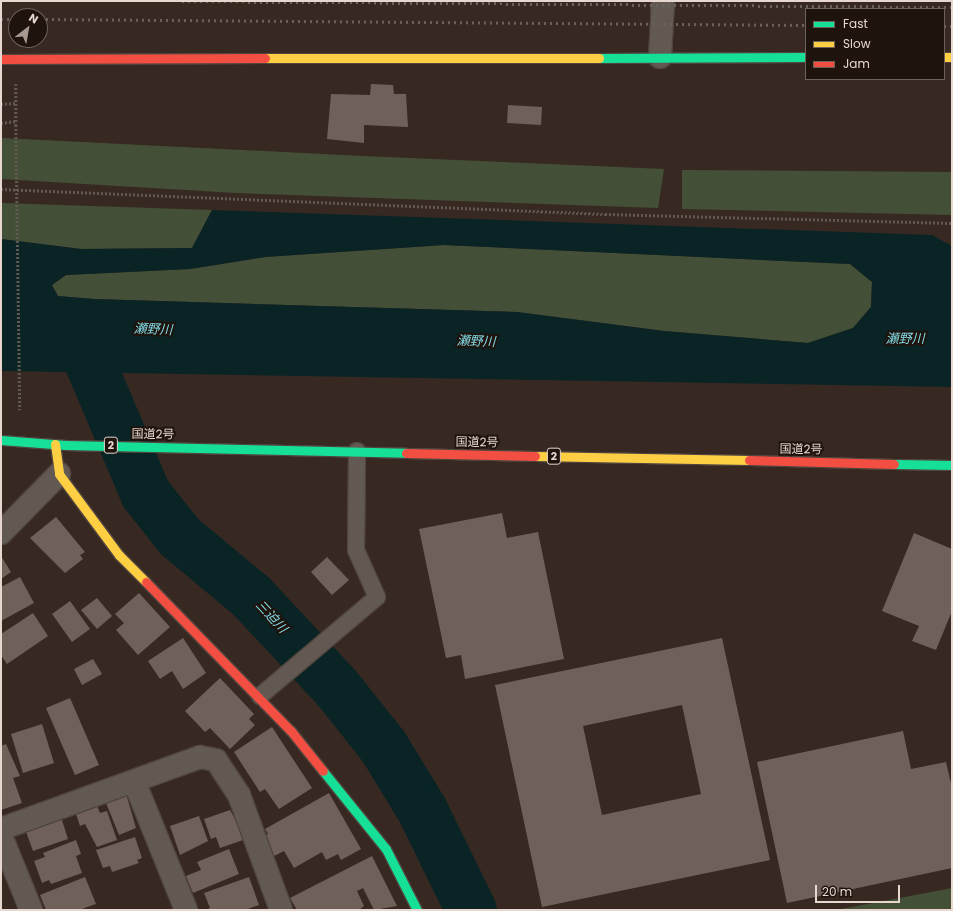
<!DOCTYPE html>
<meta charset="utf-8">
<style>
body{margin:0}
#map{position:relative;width:953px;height:911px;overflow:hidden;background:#372921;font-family:Poppins,"Noto Sans JP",sans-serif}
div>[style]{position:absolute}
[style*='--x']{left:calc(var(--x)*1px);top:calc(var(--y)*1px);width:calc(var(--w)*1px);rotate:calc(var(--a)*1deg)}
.green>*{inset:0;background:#435037}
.water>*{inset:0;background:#0a2426}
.river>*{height:51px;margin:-25.5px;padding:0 25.5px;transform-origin:25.5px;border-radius:25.5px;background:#0a2426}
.building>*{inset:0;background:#6f615a}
.path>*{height:2.5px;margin-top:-1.25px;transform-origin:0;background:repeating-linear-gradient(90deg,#625953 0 2px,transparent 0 4px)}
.roads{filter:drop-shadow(1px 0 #51453f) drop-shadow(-1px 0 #51453f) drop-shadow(0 1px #51453f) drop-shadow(0 -1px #51453f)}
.lane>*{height:16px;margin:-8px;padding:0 8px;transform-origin:8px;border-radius:8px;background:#635953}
.street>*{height:22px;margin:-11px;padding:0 11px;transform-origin:11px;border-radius:11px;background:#635953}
.fast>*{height:9px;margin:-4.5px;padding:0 4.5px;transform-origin:4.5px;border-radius:4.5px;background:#16e098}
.slow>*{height:9px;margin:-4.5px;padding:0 4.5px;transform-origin:4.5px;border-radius:4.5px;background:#ffcf43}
.jam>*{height:9px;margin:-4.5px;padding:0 4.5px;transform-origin:4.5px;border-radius:4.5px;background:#f24e42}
.rail>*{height:3px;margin-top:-1.5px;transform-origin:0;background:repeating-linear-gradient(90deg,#6b605b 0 2px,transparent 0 6px)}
.path-bridge>*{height:2.5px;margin-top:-1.25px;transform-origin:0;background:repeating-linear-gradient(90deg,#625953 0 2px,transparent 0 4px)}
span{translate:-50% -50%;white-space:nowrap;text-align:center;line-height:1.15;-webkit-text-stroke:4px #1e130d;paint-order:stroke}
.shield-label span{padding:1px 3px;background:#1e130d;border:1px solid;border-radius:3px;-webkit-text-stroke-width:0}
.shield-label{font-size:11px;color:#e7d7ce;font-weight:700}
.street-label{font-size:12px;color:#e7d7ce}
.water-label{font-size:13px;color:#82dce7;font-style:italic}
.frame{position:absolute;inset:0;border:2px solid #e7d7ce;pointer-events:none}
.legend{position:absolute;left:805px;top:8px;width:140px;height:72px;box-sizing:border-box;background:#1e130d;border:1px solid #6e615a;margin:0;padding:5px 7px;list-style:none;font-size:12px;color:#e7d7ce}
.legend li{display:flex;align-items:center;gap:8px;height:20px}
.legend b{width:20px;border:1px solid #6e615a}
.north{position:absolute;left:8px;top:8px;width:40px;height:40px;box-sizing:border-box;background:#1e130d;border:1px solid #6e615a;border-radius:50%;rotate:31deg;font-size:11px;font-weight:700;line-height:16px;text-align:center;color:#e7d7ce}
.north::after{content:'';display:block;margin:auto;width:14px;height:18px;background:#a99a91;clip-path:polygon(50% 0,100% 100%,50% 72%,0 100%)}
.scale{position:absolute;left:815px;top:885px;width:85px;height:18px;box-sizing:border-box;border:2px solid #e7d7ce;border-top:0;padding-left:5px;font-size:12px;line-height:14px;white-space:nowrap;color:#e7d7ce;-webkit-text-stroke:3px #1e130d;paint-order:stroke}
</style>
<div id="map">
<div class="green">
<div style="clip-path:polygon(1px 138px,362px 156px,664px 169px,658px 208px,236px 193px,1px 179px)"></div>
<div style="clip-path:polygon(682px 170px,952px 172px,952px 215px,682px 209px)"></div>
<div style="clip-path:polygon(1px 203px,212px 210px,192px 248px,81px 249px,1px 239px)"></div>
<div style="clip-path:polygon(444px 245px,850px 264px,872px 282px,871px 307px,853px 328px,808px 343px,664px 331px,517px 312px,94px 299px,58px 296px,52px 285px,66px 275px,190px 269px,265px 257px)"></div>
<div style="clip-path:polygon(952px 888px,952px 910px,836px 910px)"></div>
</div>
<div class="water">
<div style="clip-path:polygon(evenodd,212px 210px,932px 235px,952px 246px,952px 387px,1px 371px,1px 239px,81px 249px,192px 248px,212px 210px,444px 245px,850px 264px,872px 282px,871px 307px,853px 328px,808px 343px,664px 331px,517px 312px,94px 299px,58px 296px,52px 285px,66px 275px,190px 269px,265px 257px,444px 245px)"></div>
</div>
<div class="river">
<div style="--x:75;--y:328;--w:179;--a:67"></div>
<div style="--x:145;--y:493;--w:55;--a:51.7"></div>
<div style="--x:179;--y:536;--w:94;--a:39.8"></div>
<div style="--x:251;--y:596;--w:125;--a:47"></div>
<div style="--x:336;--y:687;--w:75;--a:51.5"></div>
<div style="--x:383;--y:746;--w:75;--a:58.6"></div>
<div style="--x:422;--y:810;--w:111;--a:63.9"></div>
</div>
<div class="building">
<div style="clip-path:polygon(371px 84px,393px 85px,394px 94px,406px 94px,408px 127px,364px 125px,364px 143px,327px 139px,331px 94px,370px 95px)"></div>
<div style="clip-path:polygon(508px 105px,542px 107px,541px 125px,507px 123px)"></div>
<div style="clip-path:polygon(502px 513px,507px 538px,538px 532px,564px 659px,465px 679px,461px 655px,446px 658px,419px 529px)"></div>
<div style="clip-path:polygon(56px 517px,85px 552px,80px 555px,83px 559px,65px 573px,30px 538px)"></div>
<div style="clip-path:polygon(914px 533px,952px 549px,952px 611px,936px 650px,912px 641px,919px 626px,882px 611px)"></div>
<div style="clip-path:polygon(1px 556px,11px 572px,1px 579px)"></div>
<div style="clip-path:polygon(327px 557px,349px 580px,332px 595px,311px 572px)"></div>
<div style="clip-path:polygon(20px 577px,34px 603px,1px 621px,1px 587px)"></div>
<div style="clip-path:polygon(139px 593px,170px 627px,138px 655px,116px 630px,124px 623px,115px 614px)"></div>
<div style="clip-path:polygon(97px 598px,112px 616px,97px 629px,81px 610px)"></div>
<div style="clip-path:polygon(70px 601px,90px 629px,72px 642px,52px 614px)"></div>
<div style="clip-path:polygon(33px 613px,48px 636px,7px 664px,1px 655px,1px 634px)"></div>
<div style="clip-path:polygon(183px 638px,206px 673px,183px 689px,172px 671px,160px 679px,148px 661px)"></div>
<div style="clip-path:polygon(evenodd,722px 638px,770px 860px,542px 907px,495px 685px,722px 638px,682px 705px,701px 794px,602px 815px,583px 726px,682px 705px)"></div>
<div style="clip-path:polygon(93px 659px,102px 674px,82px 685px,74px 669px)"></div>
<div style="clip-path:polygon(220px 678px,254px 714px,249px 719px,255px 725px,230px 749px,210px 728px,205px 732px,185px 711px)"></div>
<div style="clip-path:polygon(70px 698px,99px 765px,75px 775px,46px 708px)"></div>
<div style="clip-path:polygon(42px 724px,54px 763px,23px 773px,11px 734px)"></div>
<div style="clip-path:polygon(272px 727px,312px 788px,279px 809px,265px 789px,260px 792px,234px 752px)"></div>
<div style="clip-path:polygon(903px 731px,911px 769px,946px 762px,952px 788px,952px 868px,787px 903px,757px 762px)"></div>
<div style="clip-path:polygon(6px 744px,20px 776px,13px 778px,22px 803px,1px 810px,1px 746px)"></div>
<div style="clip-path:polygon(125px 790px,136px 828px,119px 835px,104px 798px)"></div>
<div style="clip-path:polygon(329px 793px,361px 849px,341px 860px,338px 854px,326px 860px,322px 852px,294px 868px,284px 851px,274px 856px,263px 837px,268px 834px,265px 829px)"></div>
<div style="clip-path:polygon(96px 803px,100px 813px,107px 811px,117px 840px,97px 847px,85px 824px,80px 826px,75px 811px)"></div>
<div style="clip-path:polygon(230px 810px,246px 839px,220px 848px,216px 837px,211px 839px,204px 819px)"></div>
<div style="clip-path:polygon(60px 814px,68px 839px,33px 851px,24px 826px)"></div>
<div style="clip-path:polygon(199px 816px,208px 841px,180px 855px,170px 826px)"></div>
<div style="clip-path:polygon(135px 837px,142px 858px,137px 860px,139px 863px,112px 872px,110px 866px,103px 868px,96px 850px)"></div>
<div style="clip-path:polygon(76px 840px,81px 854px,76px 856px,82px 873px,51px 884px,49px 880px,42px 883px,34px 861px,45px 857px,43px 853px)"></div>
<div style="clip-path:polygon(229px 849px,239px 874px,193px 893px,186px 876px,201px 870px,197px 862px)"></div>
<div style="clip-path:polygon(372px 856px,397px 906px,374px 910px,363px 888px,357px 891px,364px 906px,359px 910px,297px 910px,290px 898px)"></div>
<div style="clip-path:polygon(85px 877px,96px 904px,79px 910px,46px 910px,40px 895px)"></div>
<div style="clip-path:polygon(249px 877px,259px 905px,245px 910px,205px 910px,210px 908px,204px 893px)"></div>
</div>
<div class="path">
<div style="--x:16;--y:84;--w:41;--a:90"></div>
<div style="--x:1;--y:104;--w:15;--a:-4"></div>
<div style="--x:1;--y:123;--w:15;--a:-8"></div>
<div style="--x:1;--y:189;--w:605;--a:2.37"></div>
<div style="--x:605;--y:214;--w:347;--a:1.5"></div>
</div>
<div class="roads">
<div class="lane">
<div style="--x:260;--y:696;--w:153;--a:-40.2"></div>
<div style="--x:377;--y:597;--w:51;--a:-114.1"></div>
<div style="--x:356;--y:550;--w:99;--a:-89.4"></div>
</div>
<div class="street">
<div style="--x:660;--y:57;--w:56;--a:-86.9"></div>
<div style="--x:1;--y:533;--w:83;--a:-45.5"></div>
<div style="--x:134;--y:781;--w:139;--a:68"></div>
<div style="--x:1;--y:829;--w:212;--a:-19.9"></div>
<div style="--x:200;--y:757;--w:16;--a:11"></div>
<div style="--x:216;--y:760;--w:42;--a:56.7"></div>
<div style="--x:239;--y:795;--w:122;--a:69.9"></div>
<div style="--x:1;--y:836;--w:80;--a:67.9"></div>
</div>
<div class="fast">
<div style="--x:599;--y:58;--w:207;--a:-0.3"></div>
<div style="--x:1;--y:440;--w:65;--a:4.4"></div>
<div style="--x:66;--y:445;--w:340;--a:1.3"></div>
<div style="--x:894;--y:464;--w:58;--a:1"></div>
<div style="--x:323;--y:771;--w:100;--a:51.1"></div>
<div style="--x:386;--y:849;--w:68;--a:63.1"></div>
</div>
<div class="slow">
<div style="--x:944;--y:57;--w:8;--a:0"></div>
<div style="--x:265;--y:58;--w:334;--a:0"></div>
<div style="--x:55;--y:444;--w:30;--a:82"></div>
<div style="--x:59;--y:474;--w:101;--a:53.5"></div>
<div style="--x:119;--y:555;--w:38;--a:45"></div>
<div style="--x:535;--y:456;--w:214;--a:1.1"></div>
</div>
<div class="jam">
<div style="--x:1;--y:59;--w:264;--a:-0.2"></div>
<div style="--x:406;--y:453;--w:129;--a:1.3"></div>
<div style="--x:749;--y:460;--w:145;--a:1.6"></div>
<div style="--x:146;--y:582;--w:208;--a:45.8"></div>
<div style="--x:291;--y:731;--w:51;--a:51.3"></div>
</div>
</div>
<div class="rail">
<div style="--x:182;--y:1;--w:770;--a:0.45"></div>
<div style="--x:1;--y:19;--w:15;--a:0"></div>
<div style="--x:40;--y:19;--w:766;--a:0.45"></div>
<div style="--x:944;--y:26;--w:8;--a:0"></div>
</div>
<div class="path-bridge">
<div style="--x:16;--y:125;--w:285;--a:89.2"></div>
</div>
<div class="shield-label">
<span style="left:111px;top:445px">2</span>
<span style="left:554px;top:456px">2</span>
</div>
<div class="street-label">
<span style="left:153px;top:434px;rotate:1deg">国道2号</span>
<span style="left:477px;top:442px;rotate:1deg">国道2号</span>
<span style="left:801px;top:449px;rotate:1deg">国道2号</span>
</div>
<div class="water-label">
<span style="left:153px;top:330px;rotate:2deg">瀬野川</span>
<span style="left:905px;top:339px">瀬野川</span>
<span style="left:476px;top:342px;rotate:2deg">瀬野川</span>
<span style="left:271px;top:617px;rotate:47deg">三迫川</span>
</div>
<div class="frame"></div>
<ul class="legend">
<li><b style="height:5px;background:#16e098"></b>Fast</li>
<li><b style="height:5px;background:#ffcf43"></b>Slow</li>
<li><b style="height:5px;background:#f24e42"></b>Jam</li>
</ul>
<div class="north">N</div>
<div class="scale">20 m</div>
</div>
